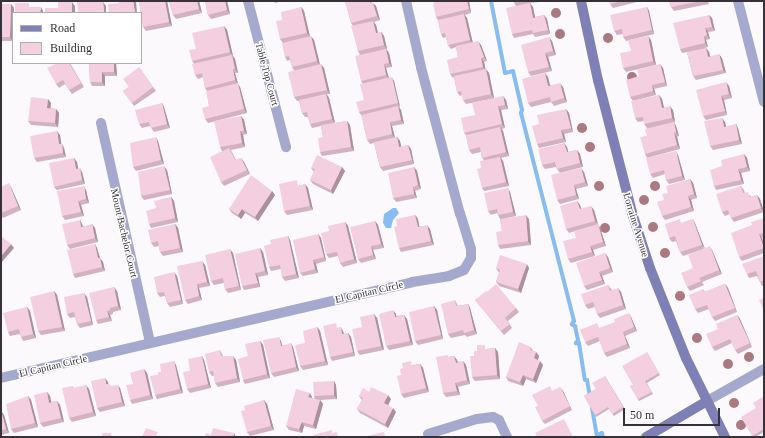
<!DOCTYPE html>
<style>
body{margin:0}
#map{position:relative;width:765px;height:438px;overflow:hidden;background:#fcf9fd;font-family:Georgia,serif}
div>[style]{position:absolute}
[style*='--x']{left:calc(var(--x)*1px);top:calc(var(--y)*1px);width:calc(var(--w)*1px);rotate:calc(var(--a)*1deg)}
.water>*{inset:0;background:#88bdf1}
.stream>*{height:4px;margin:-2px;padding:0 2px;transform-origin:2px;border-radius:2px;background:#88bdf1}
.street>*{height:10px;margin:-5px;padding:0 5px;transform-origin:5px;border-radius:5px;background:#a6a9ce}
.secondary>*{height:10px;margin:-5px;padding:0 5px;transform-origin:5px;border-radius:5px;background:#7f81b6}
.trees>*{width:10px;height:10px;margin:-5px;border-radius:50%;background:#ab7a81}
.wall>*{inset:0;background:#d2b2c1}
.shaded-wall>*{inset:0;background:#ab919d}
.building>*{inset:0;background:#f4cfe0}
span{translate:-50% -50%;white-space:nowrap;text-align:center;line-height:1.15;-webkit-text-stroke:3px #fff;paint-order:stroke}
.street-label{font-size:10px;color:#37323a}
.frame{position:absolute;inset:0;border:2px solid #37323a;pointer-events:none}
.legend{position:absolute;left:12px;top:12px;width:130px;height:52px;box-sizing:border-box;background:#fff;border:1px solid #afadb0;margin:0;padding:5px 7px;list-style:none;font-size:12px;color:#37323a}
.legend li{display:flex;align-items:center;gap:8px;height:20px}
.legend b{width:20px;border:1px solid #afadb0}
.scale{position:absolute;left:623px;top:408px;width:97px;height:18px;box-sizing:border-box;border:2px solid #37323a;border-top:0;padding-left:5px;font-size:12px;line-height:14px;white-space:nowrap;color:#37323a;-webkit-text-stroke:3px #fff;paint-order:stroke}
</style>
<div id="map">
<div class="water">
<div style="clip-path:polygon(393px 208px,396px 208px,399px 213px,393px 220px,391px 228px,386px 228px,383px 223px,384px 214px)"></div>
</div>
<div class="stream">
<div style="--x:491;--y:1;--w:73;--a:79"></div>
<div style="--x:505;--y:73;--w:8;--a:-14"></div>
<div style="--x:513;--y:71;--w:40;--a:77"></div>
<div style="--x:522;--y:110;--w:3;--a:108"></div>
<div style="--x:521;--y:113;--w:215;--a:75.7"></div>
<div style="--x:574;--y:321;--w:4;--a:124"></div>
<div style="--x:572;--y:324;--w:4;--a:34"></div>
<div style="--x:575;--y:326;--w:14;--a:78"></div>
<div style="--x:578;--y:340;--w:4;--a:124"></div>
<div style="--x:576;--y:343;--w:3;--a:0"></div>
<div style="--x:579;--y:343;--w:37;--a:81"></div>
<div style="--x:585;--y:380;--w:2;--a:0"></div>
<div style="--x:587;--y:380;--w:17;--a:80"></div>
<div style="--x:592;--y:408;--w:27;--a:80"></div>
<div style="--x:597;--y:435;--w:5;--a:-22"></div>
<div style="--x:602;--y:433;--w:4;--a:76"></div>
</div>
<div class="street">
<div style="--x:248;--y:1;--w:151;--a:75.4"></div>
<div style="--x:738;--y:1;--w:104;--a:75.6"></div>
<div style="--x:101;--y:123;--w:225;--a:77.4"></div>
<div style="--x:1;--y:378;--w:422;--a:-13.1"></div>
<div style="--x:412;--y:282;--w:37;--a:-9"></div>
<div style="--x:449;--y:276;--w:16;--a:-22"></div>
<div style="--x:464;--y:270;--w:14;--a:-60"></div>
<div style="--x:471;--y:258;--w:9;--a:-90"></div>
<div style="--x:471;--y:249;--w:37;--a:-107"></div>
<div style="--x:460;--y:214;--w:152;--a:-104.9"></div>
<div style="--x:421;--y:67;--w:68;--a:-102.8"></div>
<div style="--x:707;--y:401;--w:65;--a:-29.3"></div>
<div style="--x:428;--y:434;--w:51;--a:-17"></div>
<div style="--x:477;--y:419;--w:16;--a:-7"></div>
<div style="--x:493;--y:417;--w:7;--a:27"></div>
<div style="--x:499;--y:420;--w:19;--a:65"></div>
</div>
<div class="secondary">
<div style="--x:581;--y:1;--w:81;--a:77.9"></div>
<div style="--x:598;--y:80;--w:140;--a:75.6"></div>
<div style="--x:633;--y:216;--w:55;--a:71.9"></div>
<div style="--x:650;--y:268;--w:97;--a:68.2"></div>
<div style="--x:686;--y:358;--w:88;--a:63.7"></div>
<div style="--x:646;--y:437;--w:71;--a:-30.5"></div>
</div>
<div class="trees">
<div style="left:556px;top:13px"></div>
<div style="left:560px;top:34px"></div>
<div style="left:608px;top:38px"></div>
<div style="left:632px;top:77px"></div>
<div style="left:582px;top:128px"></div>
<div style="left:590px;top:147px"></div>
<div style="left:599px;top:186px"></div>
<div style="left:655px;top:186px"></div>
<div style="left:644px;top:200px"></div>
<div style="left:653px;top:227px"></div>
<div style="left:605px;top:228px"></div>
<div style="left:665px;top:253px"></div>
<div style="left:680px;top:296px"></div>
<div style="left:697px;top:338px"></div>
<div style="left:749px;top:357px"></div>
<div style="left:728px;top:364px"></div>
<div style="left:734px;top:403px"></div>
<div style="left:741px;top:425px"></div>
</div>
<div class="wall">
<div style="clip-path:polygon(139px 1px,167px 1px,172px 26px,146px 31px,143px 27px)"></div>
<div style="clip-path:polygon(169px 1px,199px 1px,202px 13px,176px 19px,173px 15px)"></div>
<div style="clip-path:polygon(205px 1px,227px 1px,230px 14px,211px 19px,208px 15px)"></div>
<div style="clip-path:polygon(274px 1px,282px 1px,275px 3px)"></div>
<div style="clip-path:polygon(345px 1px,371px 1px,372px 3px,376px 6px,380px 20px,374px 22px,376px 25px,378px 33px,381px 32px,384px 36px,387px 49px,386px 49px,389px 53px,392px 67px,386px 68px,389px 78px,394px 81px,400px 107px,399px 107px,401px 110px,404px 124px,392px 126px,395px 138px,397px 137px,400px 141px,401px 147px,408px 145px,411px 149px,414px 164px,383px 171px,380px 167px,374px 143px,370px 144px,367px 140px,362px 116px,359px 112px,364px 100px,363px 84px,361px 81px,360px 55px,358px 51px,353px 26px,351px 23px)"></div>
<div style="clip-path:polygon(469px 1px,471px 13px,465px 15px,467px 18px,473px 43px,481px 45px,487px 61px,484px 62px,485px 69px,489px 73px,494px 98px,506px 100px,508px 109px,501px 110px,505px 128px,502px 129px,503px 131px,509px 156px,501px 158px,503px 161px,509px 186px,484px 191px,482px 188px,481px 168px,484px 160px,482px 158px,481px 152px,472px 154px,469px 150px,466px 135px,464px 133px,475px 115px,486px 100px,466px 104px,463px 100px,462px 95px,460px 96px,457px 92px,454px 77px,453px 78px,450px 74px,458px 57px,456px 47px,451px 49px,448px 45px,446px 37px,443px 38px,441px 34px,438px 20px,436px 17px,435px 2px)"></div>
<div style="clip-path:polygon(513px 1px,539px 1px,539px 2px,530px 3px,533px 7px,535px 17px,544px 15px,547px 19px,550px 34px,535px 37px,533px 34px,514px 38px,512px 34px,516px 6px)"></div>
<div style="clip-path:polygon(609px 1px,641px 1px,613px 8px,610px 4px)"></div>
<div style="clip-path:polygon(669px 1px,708px 1px,709px 4px,674px 11px,671px 7px)"></div>
<div style="clip-path:polygon(1px 4px,11px 4px,14px 8px,14px 13px,13px 13px,12px 41px,1px 41px)"></div>
<div style="clip-path:polygon(301px 7px,304px 11px,310px 37px,314px 40px,320px 65px,324px 68px,330px 94px,327px 94px,329px 98px,335px 123px,347px 121px,350px 125px,354px 151px,322px 156px,320px 152px,323px 137px,321px 126px,312px 128px,310px 124px,308px 117px,305px 117px,302px 113px,299px 101px,297px 101px,294px 97px,294px 70px,292px 67px,290px 60px,287px 61px,285px 57px,283px 43px,280px 39px,282px 20px)"></div>
<div style="clip-path:polygon(647px 7px,649px 11px,654px 34px,626px 41px,623px 37px,623px 34px,617px 35px,614px 31px)"></div>
<div style="clip-path:polygon(709px 15px,712px 18px,715px 31px,708px 32px,710px 39px,706px 40px,708px 47px,705px 48px,706px 48px,709px 52px,710px 56px,722px 58px,726px 73px,696px 80px,693px 76px,687px 52px,682px 53px,680px 49px)"></div>
<div style="clip-path:polygon(224px 26px,227px 30px,233px 56px,235px 59px,238px 73px,235px 73px,238px 84px,240px 87px,247px 113px,208px 123px,205px 119px,209px 106px,207px 91px,205px 88px,203px 77px,198px 79px,195px 75px,194px 64px,192px 61px,196px 49px)"></div>
<div style="clip-path:polygon(651px 40px,656px 65px,626px 72px,623px 68px,631px 51px)"></div>
<div style="clip-path:polygon(552px 41px,556px 55px,548px 57px,552px 71px,531px 76px,528px 72px)"></div>
<div style="clip-path:polygon(57px 63px,70px 63px,84px 87px,72px 94px,65px 84px,59px 88px,56px 84px)"></div>
<div style="clip-path:polygon(89px 63px,116px 63px,117px 76px,105px 76px,105px 86px,92px 86px,90px 82px)"></div>
<div style="clip-path:polygon(139px 67px,156px 91px,134px 106px,123px 91px,129px 87px)"></div>
<div style="clip-path:polygon(663px 68px,667px 86px,654px 89px,656px 95px,633px 101px,630px 97px,639px 76px)"></div>
<div style="clip-path:polygon(545px 73px,548px 77px,550px 85px,563px 87px,567px 102px,554px 106px,551px 102px,531px 107px,528px 103px)"></div>
<div style="clip-path:polygon(729px 86px,732px 98px,724px 100px,727px 115px,706px 120px,703px 116px)"></div>
<div style="clip-path:polygon(659px 95px,662px 99px,664px 108px,673px 110px,675px 122px,674px 122px,676px 126px,679px 136px,677px 137px,680px 149px,647px 158px,645px 154px,647px 136px,647px 128px,644px 124px,644px 121px,638px 122px,635px 118px)"></div>
<div style="clip-path:polygon(48px 99px,51px 103px,50px 108px,56px 109px,59px 113px,58px 127px,31px 125px,28px 121px)"></div>
<div style="clip-path:polygon(162px 103px,164px 107px,170px 128px,154px 132px,150px 126px,142px 128px,139px 124px)"></div>
<div style="clip-path:polygon(566px 109px,569px 113px,573px 132px,564px 134px,566px 142px,539px 148px,537px 144px,539px 124px)"></div>
<div style="clip-path:polygon(241px 116px,244px 120px,247px 134px,243px 135px,245px 147px,231px 150px,236px 160px,241px 158px,244px 162px,250px 174px,224px 186px,221px 182px,222px 151px,220px 147px)"></div>
<div style="clip-path:polygon(725px 122px,726px 127px,736px 124px,738px 128px,742px 144px,713px 150px,710px 146px)"></div>
<div style="clip-path:polygon(60px 135px,61px 144px,64px 148px,66px 157px,37px 162px,34px 158px)"></div>
<div style="clip-path:polygon(158px 141px,164px 164px,136px 171px,133px 167px)"></div>
<div style="clip-path:polygon(564px 143px,567px 147px,568px 152px,577px 150px,580px 154px,583px 167px,560px 173px,557px 169px,556px 167px,545px 169px,542px 165px)"></div>
<div style="clip-path:polygon(744px 154px,747px 158px,750px 171px,741px 173px,744px 184px,716px 190px,714px 186px,722px 166px)"></div>
<div style="clip-path:polygon(678px 155px,685px 180px,669px 184px,666px 180px,665px 174px,653px 178px,650px 174px)"></div>
<div style="clip-path:polygon(74px 158px,77px 162px,78px 169px,82px 172px,85px 184px,57px 190px,54px 187px)"></div>
<div style="clip-path:polygon(342px 167px,345px 171px,333px 194px,313px 184px,310px 180px,314px 172px,311px 168px)"></div>
<div style="clip-path:polygon(414px 167px,417px 171px,421px 189px,415px 191px,417px 198px,396px 202px,393px 198px)"></div>
<div style="clip-path:polygon(167px 170px,172px 194px,144px 200px,141px 196px)"></div>
<div style="clip-path:polygon(584px 172px,588px 186px,576px 189px,579px 199px,560px 204px,557px 200px)"></div>
<div style="clip-path:polygon(690px 179px,693px 183px,697px 198px,691px 200px,694px 211px,665px 220px,662px 216px,664px 200px,668px 193px)"></div>
<div style="clip-path:polygon(300px 184px,300px 186px,305px 184px,308px 188px,313px 210px,287px 215px,284px 211px)"></div>
<div style="clip-path:polygon(741px 186px,744px 190px,745px 193px,751px 196px,751px 197px,757px 195px,760px 199px,764px 212px,734px 222px,731px 218px,730px 214px,725px 216px,722px 212px)"></div>
<div style="clip-path:polygon(1px 187px,11px 187px,21px 210px,3px 218px,1px 215px)"></div>
<div style="clip-path:polygon(86px 190px,89px 203px,81px 205px,84px 216px,65px 220px,62px 216px)"></div>
<div style="clip-path:polygon(272px 191px,275px 195px,258px 221px,245px 213px,241px 219px,232px 213px,229px 209px)"></div>
<div style="clip-path:polygon(510px 192px,516px 216px,507px 218px,529px 219px,531px 245px,500px 249px,498px 245px,502px 231px,500px 219px,497px 213px,491px 215px,488px 211px)"></div>
<div style="clip-path:polygon(171px 197px,174px 201px,178px 222px,151px 228px,149px 224px,156px 208px)"></div>
<div style="clip-path:polygon(577px 201px,580px 205px,581px 209px,594px 210px,598px 225px,600px 228px,606px 246px,593px 250px,595px 256px,571px 263px,568px 259px,576px 238px,578px 230px,569px 233px,566px 229px)"></div>
<div style="clip-path:polygon(415px 215px,418px 219px,419px 226px,430px 229px,434px 245px,401px 252px,399px 248px,397px 226px)"></div>
<div style="clip-path:polygon(764px 218px,764px 237px,762px 238px,764px 245px,764px 253px,742px 261px,739px 257px,752px 225px)"></div>
<div style="clip-path:polygon(693px 219px,695px 223px,704px 249px,712px 250px,722px 274px,702px 282px,704px 285px,690px 291px,687px 287px,693px 268px,701px 250px,683px 256px,680px 252px,676px 241px,672px 242px,669px 238px,682px 223px)"></div>
<div style="clip-path:polygon(80px 220px,83px 226px,95px 228px,98px 242px,70px 249px,67px 245px)"></div>
<div style="clip-path:polygon(375px 221px,378px 225px,384px 248px,373px 250px,376px 259px,361px 263px,358px 259px)"></div>
<div style="clip-path:polygon(345px 222px,348px 226px,357px 263px,343px 267px,340px 263px,338px 256px,329px 258px,326px 254px,329px 231px)"></div>
<div style="clip-path:polygon(175px 224px,178px 228px,183px 252px,163px 256px,160px 252px,159px 246px,154px 247px,151px 243px)"></div>
<div style="clip-path:polygon(318px 234px,321px 238px,326px 261px,316px 264px,318px 273px,303px 276px,300px 273px)"></div>
<div style="clip-path:polygon(288px 236px,290px 240px,299px 278px,285px 281px,282px 277px,281px 269px,271px 271px,269px 267px)"></div>
<div style="clip-path:polygon(95px 244px,97px 248px,100px 258px,103px 262px,105px 271px,75px 278px,73px 274px)"></div>
<div style="clip-path:polygon(260px 248px,263px 252px,268px 275px,258px 277px,260px 287px,244px 290px,242px 286px)"></div>
<div style="clip-path:polygon(233px 253px,241px 290px,228px 293px,225px 289px,224px 283px,214px 285px,211px 281px)"></div>
<div style="clip-path:polygon(764px 256px,764px 285px,762px 286px,757px 276px,749px 278px,747px 274px)"></div>
<div style="clip-path:polygon(608px 257px,613px 272px,602px 276px,605px 284px,587px 290px,584px 286px)"></div>
<div style="clip-path:polygon(205px 265px,210px 286px,199px 288px,202px 300px,188px 304px,185px 300px)"></div>
<div style="clip-path:polygon(496px 268px,529px 268px,521px 293px,499px 286px,496px 282px,499px 273px)"></div>
<div style="clip-path:polygon(177px 276px,183px 304px,170px 307px,167px 303px,165px 296px,160px 297px,157px 293px)"></div>
<div style="clip-path:polygon(725px 284px,728px 288px,737px 312px,715px 321px,712px 317px,709px 309px,698px 313px,695px 309px,703px 289px,705px 292px)"></div>
<div style="clip-path:polygon(608px 285px,612px 290px,621px 292px,626px 309px,600px 318px,597px 314px,595px 307px,588px 309px,585px 305px)"></div>
<div style="clip-path:polygon(54px 291px,57px 295px,65px 331px,41px 335px,38px 331px)"></div>
<div style="clip-path:polygon(117px 291px,121px 310px,113px 312px,113px 314px,110px 315px,112px 321px,98px 324px,96px 320px)"></div>
<div style="clip-path:polygon(487px 292px,516px 308px,519px 312px,508px 321px,512px 328px,504px 335px,475px 300px)"></div>
<div style="clip-path:polygon(87px 297px,93px 325px,80px 328px,77px 324px,75px 317px,70px 318px,67px 314px)"></div>
<div style="clip-path:polygon(455px 300px,458px 306px,468px 304px,470px 308px,477px 334px,467px 337px,465px 335px,451px 338px,448px 334px)"></div>
<div style="clip-path:polygon(434px 306px,437px 310px,443px 339px,418px 345px,415px 341px)"></div>
<div style="clip-path:polygon(27px 307px,30px 311px,36px 338px,23px 341px,21px 337px,20px 334px,10px 336px,8px 332px)"></div>
<div style="clip-path:polygon(374px 314px,377px 318px,384px 350px,360px 355px,357px 351px,362px 327px)"></div>
<div style="clip-path:polygon(396px 314px,396px 316px,404px 315px,407px 319px,413px 345px,389px 350px,386px 346px)"></div>
<div style="clip-path:polygon(737px 315px,740px 319px,752px 347px,738px 354px,735px 350px,732px 343px,715px 351px,712px 347px,718px 329px)"></div>
<div style="clip-path:polygon(631px 317px,637px 331px,625px 336px,630px 348px,607px 357px,604px 353px,600px 341px,588px 346px,585px 342px,600px 328px)"></div>
<div style="clip-path:polygon(317px 327px,320px 331px,328px 365px,303px 370px,300px 366px,305px 343px)"></div>
<div style="clip-path:polygon(339px 327px,343px 331px,344px 334px,348px 333px,351px 337px,355px 356px,332px 361px,330px 357px)"></div>
<div style="clip-path:polygon(260px 341px,263px 345px,270px 378px,245px 384px,243px 380px,248px 356px)"></div>
<div style="clip-path:polygon(281px 341px,282px 345px,293px 347px,299px 371px,274px 377px,271px 373px)"></div>
<div style="clip-path:polygon(531px 347px,533px 351px,536px 352px,539px 356px,538px 360px,543px 365px,536px 383px,526px 379px,523px 386px,508px 381px,506px 377px)"></div>
<div style="clip-path:polygon(495px 348px,498px 352px,500px 379px,475px 381px,472px 377px,474px 356px,488px 349px)"></div>
<div style="clip-path:polygon(220px 350px,223px 356px,236px 360px,240px 382px,218px 387px,215px 383px,214px 376px,212px 376px,209px 372px)"></div>
<div style="clip-path:polygon(647px 352px,660px 375px,647px 383px,653px 394px,639px 401px,630px 386px,633px 385px)"></div>
<div style="clip-path:polygon(447px 355px,448px 357px,454px 356px,457px 360px,458px 362px,463px 361px,466px 365px,470px 384px,458px 387px,460px 395px,446px 397px,443px 393px)"></div>
<div style="clip-path:polygon(202px 356px,204px 360px,211px 388px,190px 393px,187px 389px,190px 371px)"></div>
<div style="clip-path:polygon(420px 364px,423px 368px,429px 392px,404px 398px,401px 394px,401px 375px,413px 365px)"></div>
<div style="clip-path:polygon(176px 365px,183px 393px,157px 399px,155px 395px,158px 375px,161px 372px)"></div>
<div style="clip-path:polygon(144px 369px,147px 373px,153px 399px,132px 404px,130px 400px)"></div>
<div style="clip-path:polygon(605px 376px,625px 409px,614px 416px,609px 409px,596px 417px,584px 396px,596px 389px)"></div>
<div style="clip-path:polygon(334px 381px,336px 385px,337px 399px,320px 400px,323px 404px,316px 429px,304px 426px,302px 433px,289px 430px,286px 426px,312px 397px,312px 398px,315px 399px,314px 396px)"></div>
<div style="clip-path:polygon(108px 382px,108px 384px,109px 384px,111px 386px,120px 388px,125px 406px,100px 412px,97px 408px)"></div>
<div style="clip-path:polygon(72px 386px,74px 388px,89px 389px,96px 416px,72px 422px,69px 418px)"></div>
<div style="clip-path:polygon(553px 391px,563px 391px,572px 410px,545px 424px,542px 421px,538px 406px)"></div>
<div style="clip-path:polygon(47px 392px,50px 396px,51px 402px,57px 401px,60px 405px,64px 422px,43px 427px,40px 423px)"></div>
<div style="clip-path:polygon(369px 392px,391px 399px,388px 405px,396px 412px,388px 428px,360px 413px,357px 409px,362px 400px,359px 396px)"></div>
<div style="clip-path:polygon(28px 396px,31px 400px,38px 427px,14px 433px,11px 429px)"></div>
<div style="clip-path:polygon(764px 396px,764px 432px,755px 437px,753px 437px,752px 436px,756px 408px)"></div>
<div style="clip-path:polygon(264px 400px,267px 404px,274px 430px,250px 436px,247px 432px,245px 410px)"></div>
<div style="clip-path:polygon(1px 411px,4px 415px,9px 433px,1px 435px)"></div>
</div>
<div class="shaded-wall">
<div style="clip-path:polygon(133px 1px,136px 1px,137px 13px,135px 13px)"></div>
<div style="clip-path:polygon(165px 1px,167px 1px,172px 26px,169px 22px)"></div>
<div style="clip-path:polygon(197px 1px,199px 1px,202px 13px,199px 9px)"></div>
<div style="clip-path:polygon(225px 1px,227px 1px,230px 14px,227px 10px)"></div>
<div style="clip-path:polygon(467px 1px,469px 1px,471px 13px,469px 9px)"></div>
<div style="clip-path:polygon(72px 2px,75px 6px,75px 13px,72px 13px)"></div>
<div style="clip-path:polygon(103px 2px,106px 6px,106px 13px,104px 13px)"></div>
<div style="clip-path:polygon(373px 3px,376px 6px,380px 20px,377px 16px)"></div>
<div style="clip-path:polygon(530px 3px,533px 7px,536px 22px,533px 18px)"></div>
<div style="clip-path:polygon(11px 4px,14px 8px,14px 13px,13px 13px,12px 41px,10px 37px)"></div>
<div style="clip-path:polygon(41px 7px,43px 11px,43px 13px,40px 13px)"></div>
<div style="clip-path:polygon(301px 7px,304px 11px,310px 37px,307px 33px)"></div>
<div style="clip-path:polygon(647px 7px,649px 11px,654px 34px,652px 30px)"></div>
<div style="clip-path:polygon(464px 14px,467px 18px,473px 44px,470px 40px)"></div>
<div style="clip-path:polygon(544px 15px,547px 19px,550px 34px,548px 30px)"></div>
<div style="clip-path:polygon(709px 15px,712px 18px,715px 31px,712px 27px)"></div>
<div style="clip-path:polygon(373px 21px,376px 25px,379px 37px,376px 33px)"></div>
<div style="clip-path:polygon(224px 26px,227px 30px,233px 56px,230px 52px)"></div>
<div style="clip-path:polygon(705px 28px,708px 32px,710px 39px,707px 35px)"></div>
<div style="clip-path:polygon(381px 32px,384px 36px,387px 49px,384px 45px)"></div>
<div style="clip-path:polygon(311px 36px,314px 40px,320px 65px,317px 61px)"></div>
<div style="clip-path:polygon(648px 36px,651px 40px,656px 65px,653px 61px)"></div>
<div style="clip-path:polygon(704px 36px,706px 40px,708px 47px,705px 43px)"></div>
<div style="clip-path:polygon(549px 37px,552px 41px,556px 55px,553px 51px)"></div>
<div style="clip-path:polygon(478px 41px,481px 45px,487px 61px,484px 57px)"></div>
<div style="clip-path:polygon(706px 48px,709px 52px,711px 61px,708px 57px)"></div>
<div style="clip-path:polygon(386px 49px,389px 53px,392px 67px,389px 63px)"></div>
<div style="clip-path:polygon(545px 53px,548px 57px,552px 71px,549px 67px)"></div>
<div style="clip-path:polygon(719px 54px,722px 58px,726px 73px,723px 70px)"></div>
<div style="clip-path:polygon(232px 55px,235px 59px,238px 73px,235px 69px)"></div>
<div style="clip-path:polygon(481px 58px,484px 62px,486px 71px,483px 67px)"></div>
<div style="clip-path:polygon(114px 63px,116px 63px,117px 76px,114px 72px)"></div>
<div style="clip-path:polygon(321px 64px,324px 68px,330px 94px,327px 90px)"></div>
<div style="clip-path:polygon(384px 64px,386px 68px,389px 79px,386px 75px)"></div>
<div style="clip-path:polygon(660px 64px,663px 68px,667px 86px,665px 82px)"></div>
<div style="clip-path:polygon(233px 69px,235px 73px,238px 84px,240px 87px,247px 113px,244px 109px,238px 84px,235px 80px)"></div>
<div style="clip-path:polygon(486px 69px,489px 73px,494px 98px,491px 94px)"></div>
<div style="clip-path:polygon(102px 72px,105px 76px,105px 86px,102px 82px)"></div>
<div style="clip-path:polygon(545px 73px,548px 77px,551px 90px,548px 86px)"></div>
<div style="clip-path:polygon(392px 77px,394px 81px,400px 107px,398px 103px)"></div>
<div style="clip-path:polygon(726px 82px,729px 86px,732px 98px,729px 94px)"></div>
<div style="clip-path:polygon(560px 83px,563px 87px,567px 102px,564px 98px)"></div>
<div style="clip-path:polygon(652px 85px,654px 89px,656px 95px,653px 91px)"></div>
<div style="clip-path:polygon(326px 94px,329px 98px,335px 123px,332px 119px)"></div>
<div style="clip-path:polygon(659px 95px,662px 99px,665px 112px,662px 108px)"></div>
<div style="clip-path:polygon(503px 96px,506px 100px,508px 109px,505px 105px)"></div>
<div style="clip-path:polygon(721px 96px,724px 100px,727px 115px,725px 111px)"></div>
<div style="clip-path:polygon(48px 99px,51px 103px,50px 112px,47px 108px)"></div>
<div style="clip-path:polygon(162px 103px,164px 107px,170px 128px,167px 124px)"></div>
<div style="clip-path:polygon(398px 106px,401px 110px,404px 124px,401px 120px)"></div>
<div style="clip-path:polygon(498px 106px,501px 110px,505px 128px,502px 124px)"></div>
<div style="clip-path:polygon(670px 106px,673px 110px,675px 122px,672px 118px)"></div>
<div style="clip-path:polygon(56px 109px,59px 113px,58px 127px,55px 123px)"></div>
<div style="clip-path:polygon(566px 109px,569px 113px,573px 132px,571px 128px)"></div>
<div style="clip-path:polygon(241px 116px,244px 120px,247px 134px,244px 131px)"></div>
<div style="clip-path:polygon(722px 118px,725px 122px,727px 131px,724px 127px)"></div>
<div style="clip-path:polygon(347px 121px,350px 125px,354px 151px,351px 147px)"></div>
<div style="clip-path:polygon(390px 122px,392px 126px,395px 138px,392px 134px)"></div>
<div style="clip-path:polygon(674px 122px,676px 126px,679px 136px,676px 132px)"></div>
<div style="clip-path:polygon(736px 124px,738px 128px,742px 144px,739px 140px)"></div>
<div style="clip-path:polygon(500px 127px,503px 131px,509px 156px,506px 152px)"></div>
<div style="clip-path:polygon(561px 130px,564px 134px,566px 142px,563px 138px)"></div>
<div style="clip-path:polygon(57px 131px,60px 135px,62px 148px,59px 144px)"></div>
<div style="clip-path:polygon(240px 131px,243px 135px,245px 147px,242px 143px)"></div>
<div style="clip-path:polygon(674px 133px,677px 137px,680px 149px,677px 145px)"></div>
<div style="clip-path:polygon(156px 137px,158px 141px,164px 164px,161px 160px)"></div>
<div style="clip-path:polygon(397px 137px,400px 141px,402px 151px,399px 147px)"></div>
<div style="clip-path:polygon(564px 143px,567px 147px,569px 156px,567px 152px)"></div>
<div style="clip-path:polygon(62px 144px,64px 148px,66px 157px,63px 153px)"></div>
<div style="clip-path:polygon(408px 145px,411px 149px,414px 164px,412px 160px)"></div>
<div style="clip-path:polygon(577px 150px,580px 154px,583px 167px,580px 163px)"></div>
<div style="clip-path:polygon(676px 151px,678px 155px,685px 180px,682px 176px)"></div>
<div style="clip-path:polygon(744px 154px,747px 158px,750px 171px,747px 167px)"></div>
<div style="clip-path:polygon(500px 157px,503px 161px,509px 186px,506px 182px)"></div>
<div style="clip-path:polygon(74px 158px,77px 162px,79px 173px,76px 169px)"></div>
<div style="clip-path:polygon(241px 158px,244px 162px,250px 174px,247px 170px)"></div>
<div style="clip-path:polygon(164px 166px,167px 170px,172px 194px,170px 190px)"></div>
<div style="clip-path:polygon(342px 167px,345px 171px,333px 194px,331px 190px)"></div>
<div style="clip-path:polygon(414px 167px,417px 171px,421px 189px,418px 185px)"></div>
<div style="clip-path:polygon(80px 168px,82px 172px,85px 184px,82px 180px)"></div>
<div style="clip-path:polygon(581px 168px,584px 172px,588px 186px,585px 182px)"></div>
<div style="clip-path:polygon(738px 169px,741px 173px,744px 184px,741px 180px)"></div>
<div style="clip-path:polygon(690px 179px,693px 183px,697px 198px,694px 194px)"></div>
<div style="clip-path:polygon(9px 183px,11px 187px,21px 210px,18px 206px)"></div>
<div style="clip-path:polygon(305px 184px,308px 188px,313px 210px,310px 206px)"></div>
<div style="clip-path:polygon(574px 185px,576px 189px,579px 199px,576px 195px)"></div>
<div style="clip-path:polygon(84px 186px,86px 190px,89px 203px,86px 199px)"></div>
<div style="clip-path:polygon(413px 187px,415px 191px,417px 198px,414px 194px)"></div>
<div style="clip-path:polygon(508px 188px,510px 192px,516px 216px,513px 212px)"></div>
<div style="clip-path:polygon(272px 191px,275px 195px,258px 221px,255px 217px)"></div>
<div style="clip-path:polygon(757px 195px,760px 199px,764px 212px,761px 208px)"></div>
<div style="clip-path:polygon(688px 196px,691px 200px,694px 211px,691px 207px)"></div>
<div style="clip-path:polygon(171px 197px,174px 201px,178px 222px,175px 218px)"></div>
<div style="clip-path:polygon(78px 201px,81px 205px,84px 216px,81px 212px)"></div>
<div style="clip-path:polygon(577px 201px,580px 205px,583px 213px,580px 209px)"></div>
<div style="clip-path:polygon(591px 206px,594px 210px,598px 224px,595px 221px)"></div>
<div style="clip-path:polygon(242px 209px,245px 213px,241px 219px,238px 215px)"></div>
<div style="clip-path:polygon(415px 215px,418px 219px,420px 231px,418px 227px)"></div>
<div style="clip-path:polygon(526px 215px,529px 219px,531px 245px,528px 241px)"></div>
<div style="clip-path:polygon(693px 219px,695px 223px,705px 249px,702px 245px)"></div>
<div style="clip-path:polygon(80px 220px,82px 224px,84px 231px,81px 227px)"></div>
<div style="clip-path:polygon(375px 221px,378px 225px,384px 248px,381px 244px)"></div>
<div style="clip-path:polygon(345px 222px,348px 226px,357px 263px,354px 259px)"></div>
<div style="clip-path:polygon(92px 224px,95px 228px,98px 242px,95px 238px)"></div>
<div style="clip-path:polygon(175px 224px,178px 228px,183px 252px,180px 248px)"></div>
<div style="clip-path:polygon(598px 224px,600px 228px,606px 246px,603px 242px)"></div>
<div style="clip-path:polygon(427px 225px,430px 229px,434px 245px,431px 241px)"></div>
<div style="clip-path:polygon(318px 234px,321px 238px,326px 261px,324px 257px)"></div>
<div style="clip-path:polygon(759px 234px,762px 238px,764px 245px,764px 249px)"></div>
<div style="clip-path:polygon(288px 236px,290px 240px,299px 278px,296px 274px)"></div>
<div style="clip-path:polygon(11px 244px,14px 248px,1px 263px,1px 256px)"></div>
<div style="clip-path:polygon(95px 244px,97px 248px,101px 262px,98px 258px)"></div>
<div style="clip-path:polygon(371px 246px,373px 250px,376px 259px,373px 255px)"></div>
<div style="clip-path:polygon(590px 246px,593px 250px,595px 256px,592px 252px)"></div>
<div style="clip-path:polygon(710px 246px,712px 250px,722px 274px,719px 270px)"></div>
<div style="clip-path:polygon(260px 248px,263px 252px,268px 275px,265px 271px)"></div>
<div style="clip-path:polygon(230px 249px,233px 253px,241px 290px,239px 286px)"></div>
<div style="clip-path:polygon(605px 253px,608px 257px,613px 272px,610px 268px)"></div>
<div style="clip-path:polygon(100px 258px,103px 262px,105px 271px,102px 267px)"></div>
<div style="clip-path:polygon(313px 260px,316px 264px,318px 273px,315px 269px)"></div>
<div style="clip-path:polygon(202px 261px,205px 265px,210px 286px,207px 282px)"></div>
<div style="clip-path:polygon(527px 264px,529px 268px,521px 293px,518px 289px)"></div>
<div style="clip-path:polygon(174px 272px,177px 276px,183px 304px,181px 300px)"></div>
<div style="clip-path:polygon(599px 272px,602px 276px,605px 284px,602px 280px)"></div>
<div style="clip-path:polygon(255px 273px,258px 277px,260px 287px,258px 283px)"></div>
<div style="clip-path:polygon(197px 284px,199px 288px,202px 300px,199px 296px)"></div>
<div style="clip-path:polygon(725px 284px,728px 288px,737px 312px,735px 308px)"></div>
<div style="clip-path:polygon(114px 287px,117px 291px,121px 310px,118px 306px)"></div>
<div style="clip-path:polygon(618px 288px,621px 292px,626px 309px,623px 305px)"></div>
<div style="clip-path:polygon(54px 291px,57px 295px,65px 331px,62px 327px)"></div>
<div style="clip-path:polygon(84px 293px,87px 297px,93px 325px,91px 321px)"></div>
<div style="clip-path:polygon(468px 304px,470px 308px,477px 334px,474px 330px)"></div>
<div style="clip-path:polygon(434px 306px,437px 310px,443px 339px,441px 335px)"></div>
<div style="clip-path:polygon(27px 307px,30px 311px,36px 338px,33px 334px)"></div>
<div style="clip-path:polygon(393px 310px,396px 314px,397px 321px,395px 317px)"></div>
<div style="clip-path:polygon(107px 311px,110px 315px,112px 321px,109px 317px)"></div>
<div style="clip-path:polygon(629px 313px,631px 317px,637px 331px,634px 327px)"></div>
<div style="clip-path:polygon(374px 314px,377px 318px,384px 350px,381px 346px)"></div>
<div style="clip-path:polygon(404px 315px,407px 319px,413px 345px,410px 341px)"></div>
<div style="clip-path:polygon(737px 315px,740px 319px,752px 347px,750px 343px)"></div>
<div style="clip-path:polygon(317px 327px,320px 331px,328px 365px,325px 361px)"></div>
<div style="clip-path:polygon(341px 327px,343px 331px,345px 338px,342px 334px)"></div>
<div style="clip-path:polygon(623px 332px,625px 336px,630px 348px,627px 344px)"></div>
<div style="clip-path:polygon(348px 333px,351px 337px,355px 356px,353px 352px)"></div>
<div style="clip-path:polygon(279px 337px,281px 341px,283px 350px,281px 346px)"></div>
<div style="clip-path:polygon(260px 341px,263px 345px,270px 378px,267px 374px)"></div>
<div style="clip-path:polygon(291px 343px,293px 347px,299px 371px,296px 367px)"></div>
<div style="clip-path:polygon(495px 348px,498px 352px,500px 379px,497px 375px)"></div>
<div style="clip-path:polygon(536px 352px,539px 356px,537px 362px,534px 358px)"></div>
<div style="clip-path:polygon(202px 356px,204px 360px,211px 388px,208px 384px)"></div>
<div style="clip-path:polygon(233px 356px,236px 360px,240px 382px,237px 378px)"></div>
<div style="clip-path:polygon(454px 356px,457px 360px,459px 367px,456px 363px)"></div>
<div style="clip-path:polygon(174px 361px,176px 365px,183px 393px,180px 389px)"></div>
<div style="clip-path:polygon(463px 361px,466px 365px,470px 384px,467px 380px)"></div>
<div style="clip-path:polygon(540px 361px,543px 365px,536px 383px,533px 379px)"></div>
<div style="clip-path:polygon(420px 364px,423px 368px,429px 392px,426px 388px)"></div>
<div style="clip-path:polygon(144px 369px,147px 373px,153px 399px,150px 395px)"></div>
<div style="clip-path:polygon(523px 375px,526px 379px,523px 386px,520px 382px)"></div>
<div style="clip-path:polygon(105px 378px,108px 382px,109px 388px,106px 384px)"></div>
<div style="clip-path:polygon(334px 381px,336px 385px,337px 399px,334px 395px)"></div>
<div style="clip-path:polygon(455px 383px,458px 387px,460px 395px,457px 391px)"></div>
<div style="clip-path:polygon(86px 385px,89px 389px,96px 416px,93px 412px)"></div>
<div style="clip-path:polygon(118px 385px,120px 388px,125px 406px,122px 402px)"></div>
<div style="clip-path:polygon(560px 387px,563px 391px,572px 410px,570px 406px)"></div>
<div style="clip-path:polygon(47px 392px,50px 396px,52px 407px,49px 403px)"></div>
<div style="clip-path:polygon(310px 393px,312px 397px,311px 401px,308px 397px)"></div>
<div style="clip-path:polygon(388px 395px,391px 399px,387px 407px,384px 403px)"></div>
<div style="clip-path:polygon(28px 396px,31px 400px,38px 427px,35px 423px)"></div>
<div style="clip-path:polygon(264px 400px,267px 404px,274px 430px,271px 426px)"></div>
<div style="clip-path:polygon(320px 400px,323px 404px,316px 429px,313px 425px)"></div>
<div style="clip-path:polygon(57px 401px,60px 405px,64px 422px,61px 418px)"></div>
<div style="clip-path:polygon(393px 408px,396px 412px,388px 428px,385px 424px)"></div>
<div style="clip-path:polygon(1px 411px,4px 415px,9px 433px,6px 429px)"></div>
<div style="clip-path:polygon(302px 422px,304px 426px,302px 433px,299px 429px)"></div>
<div style="clip-path:polygon(234px 433px,236px 437px,233px 437px)"></div>
</div>
<div class="building">
<div style="clip-path:polygon(118px 1px,133px 1px,135px 13px,109px 13px,108px 4px,119px 3px)"></div>
<div style="clip-path:polygon(139px 1px,165px 1px,169px 22px,143px 27px)"></div>
<div style="clip-path:polygon(169px 1px,197px 1px,199px 9px,173px 15px)"></div>
<div style="clip-path:polygon(205px 1px,225px 1px,227px 10px,208px 15px)"></div>
<div style="clip-path:polygon(345px 1px,369px 1px,370px 3px,373px 3px,377px 16px,351px 23px)"></div>
<div style="clip-path:polygon(435px 1px,467px 1px,469px 9px,436px 17px,433px 3px,435px 2px)"></div>
<div style="clip-path:polygon(609px 1px,622px 1px,610px 4px)"></div>
<div style="clip-path:polygon(669px 1px,701px 1px,671px 7px)"></div>
<div style="clip-path:polygon(58px 2px,72px 2px,72px 13px,45px 13px,45px 8px,58px 8px)"></div>
<div style="clip-path:polygon(77px 2px,103px 2px,104px 13px,78px 13px)"></div>
<div style="clip-path:polygon(15px 3px,29px 3px,29px 7px,41px 7px,40px 13px,15px 13px)"></div>
<div style="clip-path:polygon(530px 3px,533px 18px,544px 15px,548px 30px,533px 33px,532px 30px,512px 34px,506px 8px)"></div>
<div style="clip-path:polygon(1px 4px,11px 4px,10px 37px,1px 37px)"></div>
<div style="clip-path:polygon(301px 7px,307px 33px,280px 39px,276px 21px,282px 20px,281px 12px)"></div>
<div style="clip-path:polygon(647px 7px,652px 30px,623px 37px,622px 29px,614px 31px,610px 15px)"></div>
<div style="clip-path:polygon(464px 14px,470px 40px,448px 45px,445px 33px,441px 34px,438px 20px)"></div>
<div style="clip-path:polygon(709px 15px,712px 27px,705px 28px,707px 35px,704px 36px,705px 43px,680px 49px,673px 23px)"></div>
<div style="clip-path:polygon(373px 21px,376px 33px,381px 32px,384px 45px,358px 51px,351px 26px)"></div>
<div style="clip-path:polygon(224px 26px,230px 52px,192px 61px,189px 50px,196px 49px,192px 33px)"></div>
<div style="clip-path:polygon(311px 36px,317px 61px,292px 67px,289px 56px,285px 57px,282px 43px)"></div>
<div style="clip-path:polygon(648px 36px,653px 61px,623px 68px,620px 53px,631px 51px,628px 40px)"></div>
<div style="clip-path:polygon(549px 37px,553px 51px,545px 53px,549px 67px,528px 72px,521px 45px)"></div>
<div style="clip-path:polygon(478px 41px,484px 57px,481px 58px,483px 67px,450px 74px,447px 60px,458px 57px,456px 46px)"></div>
<div style="clip-path:polygon(706px 48px,708px 57px,719px 54px,723px 70px,693px 76px,687px 52px)"></div>
<div style="clip-path:polygon(386px 49px,389px 63px,384px 64px,386px 75px,361px 81px,355px 56px)"></div>
<div style="clip-path:polygon(232px 55px,235px 69px,233px 69px,235px 80px,205px 88px,202px 73px,195px 75px,192px 64px)"></div>
<div style="clip-path:polygon(57px 63px,69px 63px,81px 83px,69px 90px,63px 80px,56px 84px,47px 68px)"></div>
<div style="clip-path:polygon(89px 63px,114px 63px,114px 72px,102px 72px,102px 82px,90px 82px)"></div>
<div style="clip-path:polygon(321px 64px,327px 90px,294px 97px,288px 72px)"></div>
<div style="clip-path:polygon(660px 64px,665px 82px,652px 85px,653px 91px,630px 97px,626px 80px,639px 76px,637px 70px)"></div>
<div style="clip-path:polygon(139px 67px,153px 87px,132px 103px,123px 91px,129px 87px,123px 79px)"></div>
<div style="clip-path:polygon(486px 69px,491px 94px,463px 100px,461px 91px,457px 92px,454px 76px)"></div>
<div style="clip-path:polygon(545px 73px,548px 86px,560px 83px,564px 98px,551px 102px,550px 97px,528px 103px,522px 79px)"></div>
<div style="clip-path:polygon(392px 77px,398px 103px,359px 112px,356px 102px,364px 100px,360px 84px)"></div>
<div style="clip-path:polygon(726px 82px,729px 94px,721px 96px,725px 111px,703px 116px,696px 90px)"></div>
<div style="clip-path:polygon(238px 83px,244px 109px,205px 119px,202px 108px,209px 106px,206px 91px)"></div>
<div style="clip-path:polygon(326px 94px,332px 119px,310px 124px,307px 112px,302px 113px,299px 100px)"></div>
<div style="clip-path:polygon(659px 95px,662px 108px,670px 106px,672px 118px,644px 124px,643px 117px,635px 118px,631px 101px)"></div>
<div style="clip-path:polygon(503px 96px,505px 105px,498px 106px,502px 124px,464px 133px,461px 118px,475px 115px,472px 103px)"></div>
<div style="clip-path:polygon(31px 97px,48px 99px,47px 108px,56px 109px,55px 123px,28px 121px)"></div>
<div style="clip-path:polygon(162px 103px,167px 124px,151px 128px,149px 122px,139px 124px,135px 110px)"></div>
<div style="clip-path:polygon(398px 106px,401px 120px,390px 122px,392px 134px,367px 140px,361px 115px)"></div>
<div style="clip-path:polygon(566px 109px,571px 128px,561px 130px,563px 138px,537px 144px,532px 126px,539px 124px,537px 115px)"></div>
<div style="clip-path:polygon(241px 116px,244px 131px,240px 131px,242px 143px,220px 147px,214px 121px)"></div>
<div style="clip-path:polygon(722px 118px,724px 127px,736px 124px,739px 140px,710px 146px,704px 121px)"></div>
<div style="clip-path:polygon(347px 121px,351px 147px,320px 152px,318px 138px,323px 137px,321px 125px)"></div>
<div style="clip-path:polygon(674px 122px,676px 132px,674px 133px,677px 145px,645px 154px,640px 137px,647px 136px,645px 129px)"></div>
<div style="clip-path:polygon(500px 127px,506px 152px,482px 158px,480px 147px,469px 150px,466px 135px)"></div>
<div style="clip-path:polygon(57px 131px,59px 144px,62px 144px,63px 153px,34px 158px,30px 136px)"></div>
<div style="clip-path:polygon(156px 137px,161px 160px,133px 167px,130px 143px)"></div>
<div style="clip-path:polygon(397px 137px,399px 147px,408px 145px,412px 160px,380px 167px,374px 142px)"></div>
<div style="clip-path:polygon(564px 143px,567px 152px,577px 150px,580px 163px,557px 169px,555px 162px,542px 165px,538px 149px)"></div>
<div style="clip-path:polygon(229px 148px,235px 160px,241px 158px,247px 170px,221px 182px,210px 157px)"></div>
<div style="clip-path:polygon(676px 151px,682px 176px,666px 180px,664px 170px,650px 174px,646px 158px)"></div>
<div style="clip-path:polygon(744px 154px,747px 167px,738px 169px,741px 180px,714px 186px,710px 170px,722px 166px,721px 160px)"></div>
<div style="clip-path:polygon(317px 155px,342px 167px,331px 190px,310px 180px,315px 169px,311px 168px)"></div>
<div style="clip-path:polygon(500px 157px,506px 182px,482px 188px,477px 169px,481px 168px,480px 161px)"></div>
<div style="clip-path:polygon(74px 158px,76px 169px,80px 168px,82px 180px,54px 187px,49px 163px)"></div>
<div style="clip-path:polygon(164px 166px,170px 190px,141px 196px,138px 172px)"></div>
<div style="clip-path:polygon(414px 167px,418px 185px,413px 187px,414px 194px,393px 198px,388px 173px)"></div>
<div style="clip-path:polygon(581px 168px,585px 182px,574px 185px,576px 195px,557px 200px,551px 175px)"></div>
<div style="clip-path:polygon(251px 175px,272px 191px,255px 217px,242px 209px,238px 215px,229px 209px)"></div>
<div style="clip-path:polygon(690px 179px,694px 194px,688px 196px,691px 207px,662px 216px,657px 202px,664px 200px,662px 194px,668px 193px,666px 186px)"></div>
<div style="clip-path:polygon(297px 180px,298px 186px,305px 184px,310px 206px,284px 211px,279px 184px)"></div>
<div style="clip-path:polygon(9px 183px,18px 206px,1px 213px,1px 187px)"></div>
<div style="clip-path:polygon(84px 186px,86px 199px,78px 201px,81px 212px,62px 216px,57px 191px)"></div>
<div style="clip-path:polygon(741px 186px,743px 193px,748px 192px,750px 197px,757px 195px,761px 208px,731px 218px,728px 210px,722px 212px,716px 194px)"></div>
<div style="clip-path:polygon(508px 188px,513px 212px,498px 215px,497px 209px,488px 211px,484px 193px)"></div>
<div style="clip-path:polygon(171px 197px,175px 218px,149px 224px,146px 211px,156px 208px,154px 201px)"></div>
<div style="clip-path:polygon(577px 201px,580px 209px,591px 206px,595px 221px,566px 229px,560px 206px)"></div>
<div style="clip-path:polygon(415px 215px,418px 227px,427px 225px,431px 241px,399px 248px,394px 227px,397px 226px,396px 219px)"></div>
<div style="clip-path:polygon(526px 215px,528px 241px,498px 245px,496px 232px,502px 231px,500px 219px)"></div>
<div style="clip-path:polygon(764px 218px,764px 233px,759px 234px,764px 248px,739px 257px,731px 233px,752px 225px,751px 222px)"></div>
<div style="clip-path:polygon(680px 219px,681px 223px,693px 219px,702px 245px,680px 252px,675px 236px,669px 238px,665px 224px)"></div>
<div style="clip-path:polygon(80px 220px,81px 227px,92px 224px,95px 238px,67px 245px,62px 224px)"></div>
<div style="clip-path:polygon(375px 221px,381px 244px,371px 246px,373px 255px,358px 259px,350px 227px)"></div>
<div style="clip-path:polygon(345px 222px,354px 259px,340px 263px,337px 252px,326px 254px,321px 233px,329px 231px,328px 226px)"></div>
<div style="clip-path:polygon(175px 224px,180px 248px,160px 252px,158px 241px,151px 243px,148px 230px)"></div>
<div style="clip-path:polygon(598px 224px,603px 242px,590px 246px,592px 252px,568px 259px,563px 241px,576px 238px,574px 231px)"></div>
<div style="clip-path:polygon(318px 234px,324px 257px,313px 260px,315px 269px,300px 273px,293px 240px)"></div>
<div style="clip-path:polygon(1px 236px,11px 244px,1px 256px)"></div>
<div style="clip-path:polygon(288px 236px,296px 274px,282px 277px,280px 265px,269px 267px,264px 246px,271px 244px,270px 240px)"></div>
<div style="clip-path:polygon(95px 244px,98px 258px,100px 258px,102px 267px,73px 274px,67px 250px)"></div>
<div style="clip-path:polygon(710px 246px,719px 270px,699px 278px,701px 281px,687px 287px,681px 273px,693px 268px,688px 255px)"></div>
<div style="clip-path:polygon(260px 248px,265px 271px,255px 273px,258px 283px,242px 286px,235px 254px)"></div>
<div style="clip-path:polygon(230px 249px,239px 286px,225px 289px,223px 278px,211px 281px,205px 255px)"></div>
<div style="clip-path:polygon(605px 253px,610px 268px,599px 272px,602px 280px,584px 286px,576px 263px)"></div>
<div style="clip-path:polygon(500px 255px,527px 264px,518px 289px,496px 282px,500px 270px,496px 268px)"></div>
<div style="clip-path:polygon(764px 256px,764px 280px,760px 282px,756px 271px,747px 274px,742px 264px)"></div>
<div style="clip-path:polygon(202px 261px,207px 282px,197px 284px,199px 296px,185px 300px,177px 266px)"></div>
<div style="clip-path:polygon(174px 272px,181px 300px,167px 303px,164px 292px,157px 293px,154px 277px)"></div>
<div style="clip-path:polygon(496px 284px,516px 308px,505px 318px,510px 324px,501px 331px,475px 300px,486px 291px,487px 292px)"></div>
<div style="clip-path:polygon(725px 284px,735px 308px,712px 317px,707px 305px,695px 309px,689px 295px,703px 289px,704px 292px)"></div>
<div style="clip-path:polygon(608px 285px,610px 291px,618px 288px,623px 305px,597px 314px,593px 302px,585px 305px,581px 294px)"></div>
<div style="clip-path:polygon(114px 287px,118px 306px,110px 308px,110px 310px,107px 311px,109px 317px,96px 320px,89px 293px)"></div>
<div style="clip-path:polygon(54px 291px,62px 327px,38px 331px,30px 297px)"></div>
<div style="clip-path:polygon(84px 293px,91px 321px,77px 324px,74px 312px,67px 314px,64px 297px)"></div>
<div style="clip-path:polygon(764px 298px,764px 311px,759px 300px)"></div>
<div style="clip-path:polygon(455px 300px,456px 306px,468px 304px,474px 330px,464px 333px,463px 330px,448px 334px,441px 304px)"></div>
<div style="clip-path:polygon(434px 306px,441px 335px,415px 341px,409px 312px)"></div>
<div style="clip-path:polygon(27px 307px,33px 334px,21px 337px,19px 329px,8px 332px,3px 313px)"></div>
<div style="clip-path:polygon(393px 310px,395px 317px,404px 315px,410px 341px,386px 346px,379px 314px)"></div>
<div style="clip-path:polygon(629px 313px,634px 327px,623px 332px,627px 344px,604px 353px,598px 337px,585px 342px,580px 330px,597px 323px,599px 328px,615px 322px,614px 319px)"></div>
<div style="clip-path:polygon(374px 314px,381px 346px,357px 351px,352px 329px,362px 327px,360px 317px)"></div>
<div style="clip-path:polygon(737px 315px,750px 343px,735px 350px,730px 339px,712px 347px,706px 334px,718px 329px,716px 324px)"></div>
<div style="clip-path:polygon(336px 323px,337px 328px,341px 327px,342px 334px,348px 333px,353px 352px,330px 357px,323px 326px)"></div>
<div style="clip-path:polygon(317px 327px,325px 361px,300px 366px,295px 345px,305px 343px,303px 331px)"></div>
<div style="clip-path:polygon(279px 337px,281px 346px,291px 343px,296px 367px,271px 373px,263px 340px)"></div>
<div style="clip-path:polygon(260px 341px,267px 374px,243px 380px,238px 359px,248px 356px,245px 344px)"></div>
<div style="clip-path:polygon(519px 342px,531px 347px,530px 350px,536px 352px,534px 358px,540px 361px,533px 379px,523px 375px,520px 382px,506px 377px)"></div>
<div style="clip-path:polygon(477px 345px,485px 345px,485px 349px,495px 348px,497px 375px,472px 377px,470px 356px,474px 356px,474px 351px,477px 351px)"></div>
<div style="clip-path:polygon(220px 350px,221px 356px,233px 356px,237px 378px,215px 383px,213px 371px,209px 372px,205px 354px)"></div>
<div style="clip-path:polygon(647px 352px,659px 373px,645px 381px,652px 392px,638px 399px,630px 386px,633px 385px,622px 366px)"></div>
<div style="clip-path:polygon(447px 355px,447px 357px,454px 356px,456px 363px,463px 361px,467px 380px,455px 383px,457px 391px,443px 393px,436px 357px)"></div>
<div style="clip-path:polygon(202px 356px,208px 384px,187px 389px,183px 372px,190px 371px,188px 359px)"></div>
<div style="clip-path:polygon(174px 361px,180px 389px,155px 395px,150px 376px,158px 375px,158px 372px,161px 372px,160px 364px)"></div>
<div style="clip-path:polygon(411px 361px,412px 366px,420px 364px,426px 388px,401px 394px,397px 376px,401px 375px,400px 369px,403px 368px,402px 363px)"></div>
<div style="clip-path:polygon(144px 369px,150px 395px,130px 400px,126px 385px,133px 384px,130px 373px)"></div>
<div style="clip-path:polygon(605px 376px,623px 407px,612px 414px,608px 407px,595px 415px,584px 396px,596px 389px,592px 383px)"></div>
<div style="clip-path:polygon(105px 378px,106px 384px,109px 384px,110px 386px,118px 385px,122px 402px,97px 408px,91px 381px)"></div>
<div style="clip-path:polygon(334px 381px,334px 395px,314px 396px,313px 382px)"></div>
<div style="clip-path:polygon(86px 385px,93px 412px,69px 418px,62px 388px,72px 386px,73px 388px)"></div>
<div style="clip-path:polygon(550px 386px,552px 391px,560px 387px,570px 406px,542px 421px,535px 407px,538px 406px,532px 395px)"></div>
<div style="clip-path:polygon(371px 387px,388px 395px,384px 403px,393px 408px,385px 424px,357px 409px,363px 398px,359px 396px,363px 388px,369px 392px)"></div>
<div style="clip-path:polygon(296px 389px,310px 393px,308px 397px,320px 400px,313px 425px,302px 422px,299px 429px,286px 426px)"></div>
<div style="clip-path:polygon(47px 392px,49px 403px,57px 401px,61px 418px,40px 423px,34px 395px)"></div>
<div style="clip-path:polygon(28px 396px,35px 423px,11px 429px,6px 404px)"></div>
<div style="clip-path:polygon(764px 396px,764px 429px,752px 436px,741px 417px,756px 408px,753px 403px)"></div>
<div style="clip-path:polygon(264px 400px,271px 426px,247px 432px,241px 411px,245px 410px,244px 406px)"></div>
<div style="clip-path:polygon(1px 411px,6px 429px,1px 430px)"></div>
<div style="clip-path:polygon(564px 419px,573px 437px,537px 437px,535px 433px)"></div>
<div style="clip-path:polygon(146px 428px,158px 432px,156px 435px,162px 437px,142px 437px)"></div>
<div style="clip-path:polygon(213px 428px,234px 433px,233px 437px,205px 437px,206px 433px,211px 435px)"></div>
<div style="clip-path:polygon(332px 430px,332px 433px,337px 432px,338px 437px,314px 437px,313px 435px)"></div>
<div style="clip-path:polygon(384px 432px,385px 437px,363px 437px)"></div>
<div style="clip-path:polygon(102px 433px,111px 433px,112px 437px,103px 437px)"></div>
</div>
<div class="street-label">
<span style="left:267px;top:74px;rotate:75deg">Table Top Court</span>
<span style="left:636px;top:225px;rotate:73deg">Lorraine Avenue</span>
<span style="left:124px;top:233px;rotate:77deg">Mount Bachelor Court</span>
<span style="left:369px;top:292px;rotate:-13deg">El Capitan Circle</span>
<span style="left:53px;top:366px;rotate:-13deg">El Capitan Circle</span>
</div>
<div class="frame"></div>
<ul class="legend">
<li><b style="height:5px;background:#7f81b6"></b>Road</li>
<li><b style="height:11px;background:#f4cfe0"></b>Building</li>
</ul>
<div class="scale">50 m</div>
</div>
